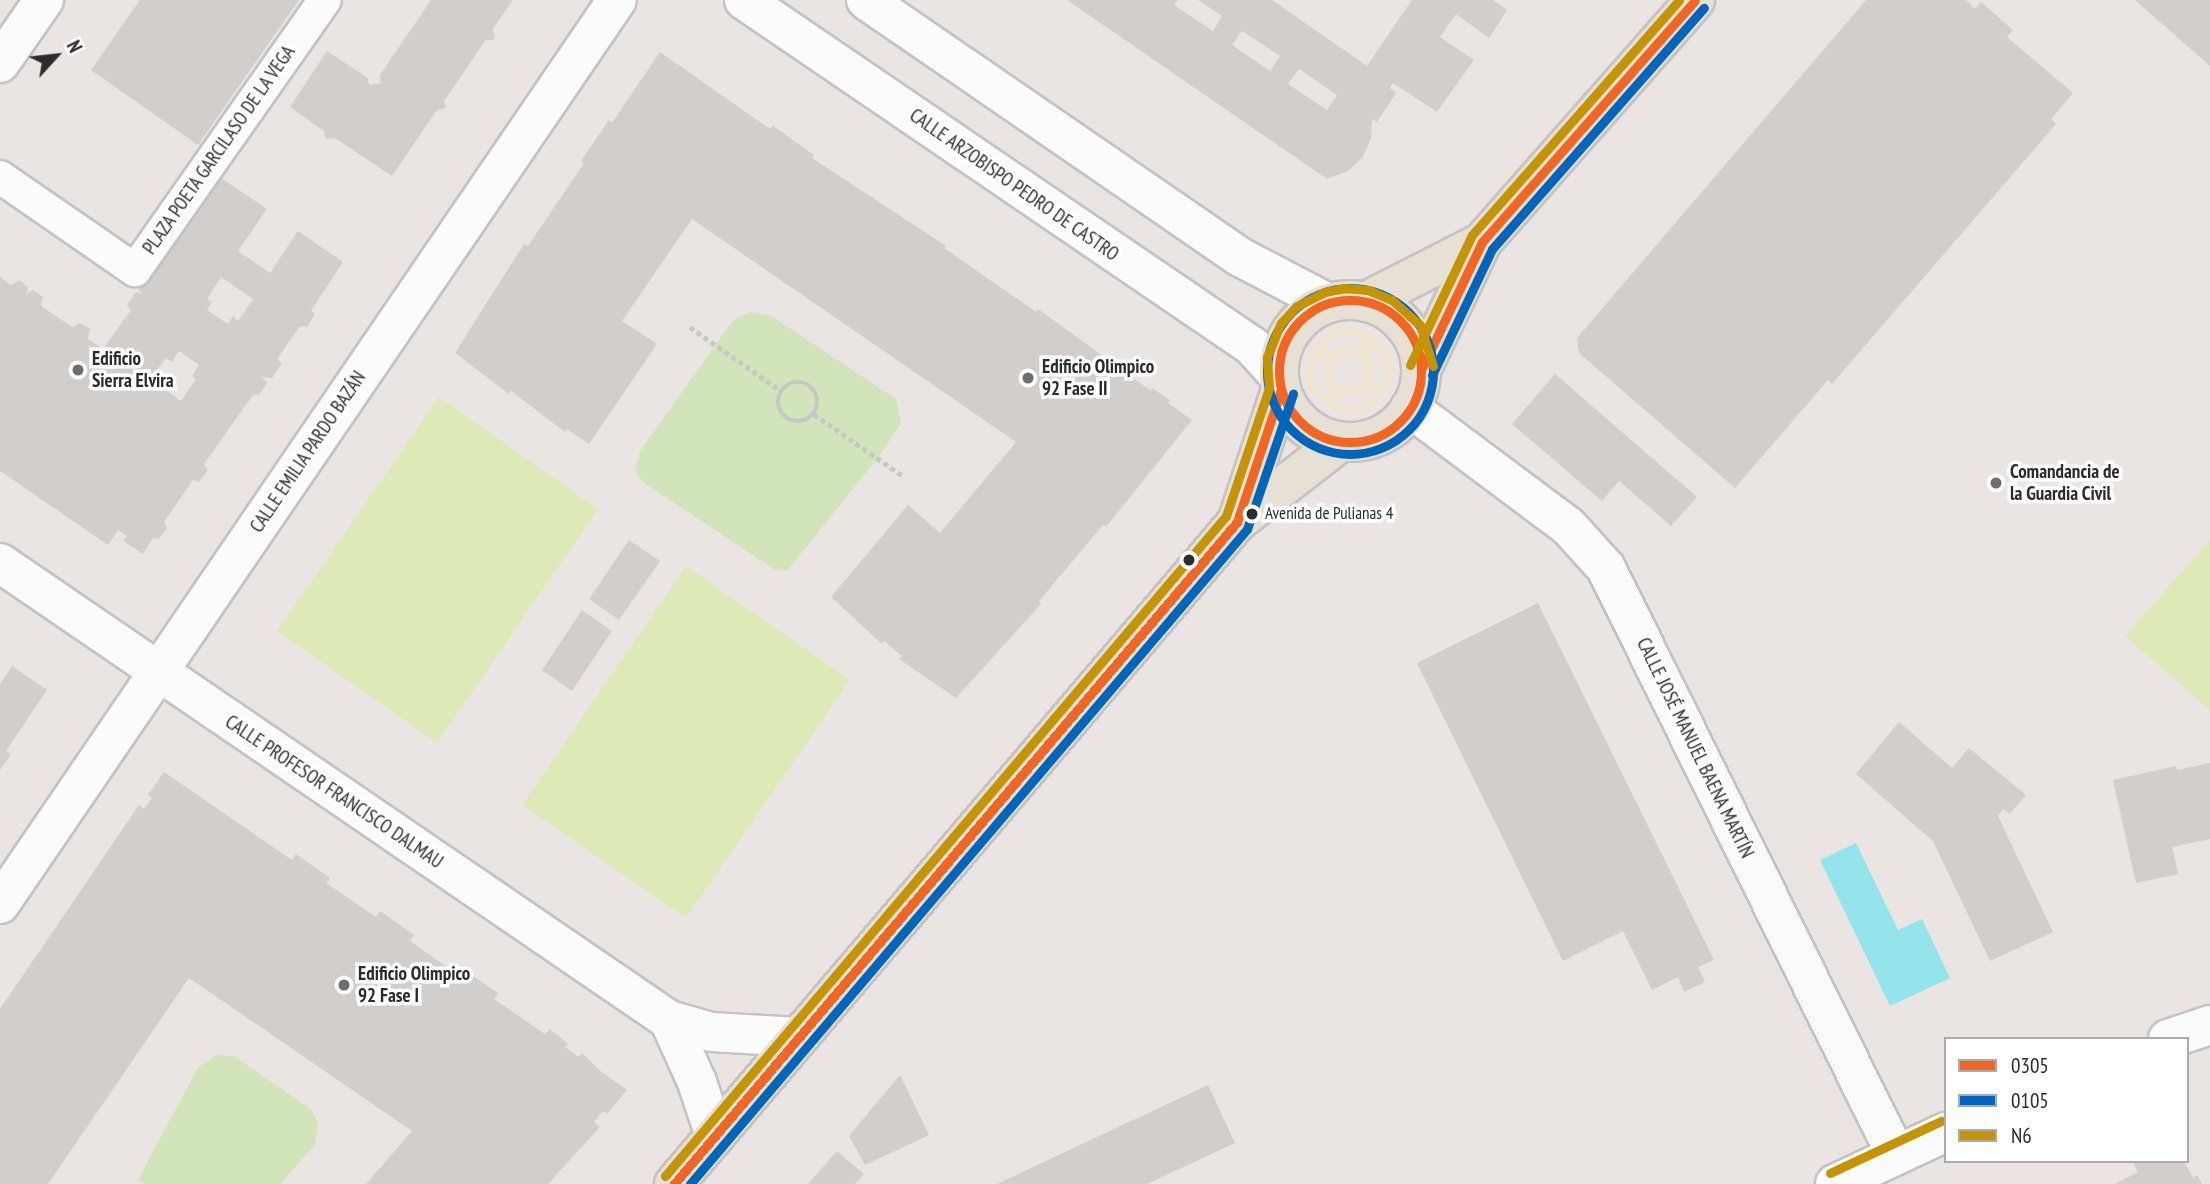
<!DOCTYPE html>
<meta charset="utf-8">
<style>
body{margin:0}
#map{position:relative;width:2210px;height:1184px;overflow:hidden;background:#eae5e2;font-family:"PT Sans Narrow",sans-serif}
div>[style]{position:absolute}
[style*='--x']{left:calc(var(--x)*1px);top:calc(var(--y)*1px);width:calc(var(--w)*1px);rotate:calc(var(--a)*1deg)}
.green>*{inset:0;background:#d2e5ba}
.sand>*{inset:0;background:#efe4d0}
.pitch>*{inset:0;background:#dee9b8}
.water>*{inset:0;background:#94e4ec}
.building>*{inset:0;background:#d1cecb}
.path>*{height:4.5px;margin-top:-2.25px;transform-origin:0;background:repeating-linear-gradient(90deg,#c7c7c6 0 5px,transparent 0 8.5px)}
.path>.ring{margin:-2.25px;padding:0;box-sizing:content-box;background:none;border:4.5px solid #c7c7c6;border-radius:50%}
.roads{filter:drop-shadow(2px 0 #c4c2c3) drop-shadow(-2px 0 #c4c2c3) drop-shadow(0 2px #c4c2c3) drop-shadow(0 -2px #c4c2c3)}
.pedestrian>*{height:32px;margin:-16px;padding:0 16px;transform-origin:16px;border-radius:16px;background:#fcfbfb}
.minor>*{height:38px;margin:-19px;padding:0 19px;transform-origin:19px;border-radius:19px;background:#fcfbfb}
.tertiary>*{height:38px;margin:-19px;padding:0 19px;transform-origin:19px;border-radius:19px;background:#fcfbfb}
.secondary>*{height:38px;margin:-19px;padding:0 19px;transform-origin:19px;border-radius:19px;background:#fcfbfb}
.primary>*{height:38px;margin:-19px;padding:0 19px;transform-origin:19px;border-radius:19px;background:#e7e0d4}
.primary>.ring{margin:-19px;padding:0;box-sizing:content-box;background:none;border:38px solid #e7e0d4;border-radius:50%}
.bus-1>*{height:9px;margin:-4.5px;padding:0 4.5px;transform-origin:4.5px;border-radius:4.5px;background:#f26522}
.bus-1>.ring{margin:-4.5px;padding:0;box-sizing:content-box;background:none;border:9px solid #f26522;border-radius:50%}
.bus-2>*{height:9px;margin:-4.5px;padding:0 4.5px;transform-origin:4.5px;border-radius:4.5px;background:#0065bd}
.bus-2>.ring{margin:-4.5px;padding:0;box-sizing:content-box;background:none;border:9px solid #0065bd;border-radius:50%}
.bus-3>*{height:9px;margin:-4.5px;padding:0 4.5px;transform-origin:4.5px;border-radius:4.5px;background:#c49402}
.dots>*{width:19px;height:19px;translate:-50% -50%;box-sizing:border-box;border:4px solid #fff;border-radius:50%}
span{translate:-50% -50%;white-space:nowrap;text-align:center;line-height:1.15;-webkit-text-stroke:7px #fff;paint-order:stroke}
.bus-label{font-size:17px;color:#2c2c2c}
.left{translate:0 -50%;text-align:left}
.street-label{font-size:19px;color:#2c2c2c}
.poi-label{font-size:19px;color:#2c2c2c;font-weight:700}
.legend{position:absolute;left:1944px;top:1037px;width:245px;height:126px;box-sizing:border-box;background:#fff;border:2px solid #ababab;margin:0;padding:9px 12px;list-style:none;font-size:21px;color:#2c2c2c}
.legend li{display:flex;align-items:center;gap:14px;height:35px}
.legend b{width:35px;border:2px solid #ababab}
.north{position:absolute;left:21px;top:21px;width:70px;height:70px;-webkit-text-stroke:5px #fff;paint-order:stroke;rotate:63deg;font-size:19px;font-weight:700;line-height:28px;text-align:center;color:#2c2c2c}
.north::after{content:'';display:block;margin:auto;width:24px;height:32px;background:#2c2c2c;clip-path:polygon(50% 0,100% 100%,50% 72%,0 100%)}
</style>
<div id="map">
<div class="green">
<div style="clip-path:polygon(751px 312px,770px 315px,896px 399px,901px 423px,881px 454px,787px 571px,774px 569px,644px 483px,635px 471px,640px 451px,728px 327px,735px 319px)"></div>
<div style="clip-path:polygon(217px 1055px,234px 1056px,312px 1110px,318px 1124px,315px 1145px,280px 1184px,145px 1184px,138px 1180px,198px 1067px)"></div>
</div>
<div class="sand">
<div style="clip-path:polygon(evenodd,1345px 327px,1359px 329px,1373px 335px,1384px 345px,1391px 358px,1393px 372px,1390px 386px,1373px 408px,1360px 413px,1332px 411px,1311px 393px,1306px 380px,1305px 366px,1318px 340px,1330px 331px,1345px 327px,1342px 336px,1354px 336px,1364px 339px,1359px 347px,1346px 346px,1333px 352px,1324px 346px,1342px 336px,1345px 327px,1374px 346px,1384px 364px,1381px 385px,1374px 379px,1375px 366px,1368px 354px,1374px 346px,1345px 327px,1349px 354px,1360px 358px,1366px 372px,1362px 382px,1347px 387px,1337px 383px,1332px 373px,1339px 358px,1349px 354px,1345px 327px,1317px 357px,1325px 362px,1324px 374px,1330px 388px,1324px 396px,1315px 382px,1317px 357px,1345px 327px,1366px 390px,1374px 396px,1360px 405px,1342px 406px,1334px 403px,1340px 394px,1354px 396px,1366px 390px)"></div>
</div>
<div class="pitch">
<div style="clip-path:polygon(439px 397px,598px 509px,437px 743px,277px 631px)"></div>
<div style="clip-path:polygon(2210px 540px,2210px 710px,2125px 636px)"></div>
<div style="clip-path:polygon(686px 566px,850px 680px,686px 918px,522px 805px)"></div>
</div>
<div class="water">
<div style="clip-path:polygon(1856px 843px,1898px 930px,1922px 919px,1950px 978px,1890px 1006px,1820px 860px)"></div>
</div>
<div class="building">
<div style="clip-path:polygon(140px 0,299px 0,198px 145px,91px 70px)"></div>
<div style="clip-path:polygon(431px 0,513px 0,493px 29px,495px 39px,485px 41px,444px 101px,446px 108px,437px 110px,392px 176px,335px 138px,326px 139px,324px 131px,290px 107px,327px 51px,368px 78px,369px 85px,381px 83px,380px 75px)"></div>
<div style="clip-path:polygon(evenodd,1067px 0,1178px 0,1174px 5px,1213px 31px,1222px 16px,1198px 0,1272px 0,1367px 66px,1412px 0,1493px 0,1507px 10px,1489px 38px,1456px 14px,1440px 37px,1474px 60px,1437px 112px,1393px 83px,1390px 88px,1396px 93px,1377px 122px,1372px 119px,1371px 138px,1363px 157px,1348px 171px,1327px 179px,1067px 0,1242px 31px,1280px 56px,1270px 71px,1232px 45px,1242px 31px,1067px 0,1299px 69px,1337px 95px,1327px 110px,1288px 84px,1299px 69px)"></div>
<div style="clip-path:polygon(1866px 0,1966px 0,1975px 9px,1981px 2px,2013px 30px,2007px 37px,2073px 93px,2051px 119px,2056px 124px,1832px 384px,1828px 380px,1735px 488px,1579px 353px,1577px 338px)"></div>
<div style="clip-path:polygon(2135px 0,2210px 0,2210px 66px)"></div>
<div style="clip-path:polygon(660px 52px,770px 129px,773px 126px,814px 155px,812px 158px,946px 246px,944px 248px,1036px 312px,1038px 309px,1151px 391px,1152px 388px,1170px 400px,1168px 403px,1192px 420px,1106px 527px,1103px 525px,1039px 601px,1041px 604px,956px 698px,899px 659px,902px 656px,884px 641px,882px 644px,831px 597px,908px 505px,940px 533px,1016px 442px,913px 371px,692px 219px,622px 321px,657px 344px,589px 444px,567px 429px,565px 432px,511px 391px,509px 394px,455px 353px,524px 244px,528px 246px,584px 163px,581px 161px,609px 120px,612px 123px)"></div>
<div style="clip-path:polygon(evenodd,221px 178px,267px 209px,238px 251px,270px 273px,298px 231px,343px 262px,311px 311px,315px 314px,307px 327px,300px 326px,277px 359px,282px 363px,272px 378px,262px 377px,267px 383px,259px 395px,253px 395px,204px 464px,208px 470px,199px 482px,193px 480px,164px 522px,167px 528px,159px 539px,153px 538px,143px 554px,123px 541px,127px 536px,118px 530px,108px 545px,0 471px,0 277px,11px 285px,19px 280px,28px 287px,26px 294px,33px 290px,43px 297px,41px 306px,72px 327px,80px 323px,90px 329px,88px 339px,103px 349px,131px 310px,127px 305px,136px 292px,142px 294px,138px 289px,147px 275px,153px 276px,176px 243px,172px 238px,182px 225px,188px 227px,221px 178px,221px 277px,253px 299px,238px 321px,233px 316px,228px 324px,207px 310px,212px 302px,207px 299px,221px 277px,221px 178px,179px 351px,199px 365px,192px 376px,196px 379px,181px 401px,150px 379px,166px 358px,172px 362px,179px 351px)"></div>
<div style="clip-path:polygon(1555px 374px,1697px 497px,1671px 526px,1619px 481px,1602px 501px,1512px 424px)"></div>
<div style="clip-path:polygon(629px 540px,660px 561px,619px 620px,589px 599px)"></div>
<div style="clip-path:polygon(1538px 603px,1714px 960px,1698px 967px,1705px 982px,1684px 992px,1678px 977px,1652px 990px,1623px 931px,1563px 961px,1417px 663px)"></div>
<div style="clip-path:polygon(582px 610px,612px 631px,572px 691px,542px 670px)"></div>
<div style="clip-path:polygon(12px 666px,47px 690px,6px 751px,11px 754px,0 770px,0 684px)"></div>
<div style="clip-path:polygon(1899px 722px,1952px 768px,1969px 748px,2026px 795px,2010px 814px,2003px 809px,1998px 816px,2053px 932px,1990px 961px,1933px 841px,1856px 774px)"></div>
<div style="clip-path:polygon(2210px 763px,2210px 839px,2172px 847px,2178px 874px,2136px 883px,2113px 780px,2176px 766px,2177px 770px)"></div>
<div style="clip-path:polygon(164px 772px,292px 860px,296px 854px,330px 878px,326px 883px,376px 917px,380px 911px,414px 935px,410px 941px,460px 976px,464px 970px,498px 993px,494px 999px,545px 1034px,550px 1029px,568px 1044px,565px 1047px,579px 1057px,582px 1053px,599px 1070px,627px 1090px,607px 1114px,603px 1111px,594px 1122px,600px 1127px,548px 1184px,366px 1184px,412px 1131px,189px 978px,48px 1184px,0 1184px,0 1009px,139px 805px,144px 809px,152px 798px,148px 795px)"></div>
<div style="clip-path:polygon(900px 1075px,929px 1135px,865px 1165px,849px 1136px)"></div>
<div style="clip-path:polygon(1208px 1085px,1235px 1143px,1147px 1184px,997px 1184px)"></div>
<div style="clip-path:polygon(837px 1151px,864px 1174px,855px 1184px,808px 1184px)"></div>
<div style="clip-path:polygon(2132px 1161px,2184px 1161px,2193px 1178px,2197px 1175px,2202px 1184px,2115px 1184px,2138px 1172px)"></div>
</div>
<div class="path">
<div style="--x:690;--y:327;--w:111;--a:35.1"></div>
<div class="ring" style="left:778px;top:382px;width:35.5px;height:35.5px"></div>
<div style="--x:814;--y:414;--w:108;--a:34.9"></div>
</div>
<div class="roads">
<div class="pedestrian">
<div style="--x:0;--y:177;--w:164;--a:34.6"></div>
<div style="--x:135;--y:270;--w:330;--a:-54.9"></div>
</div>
<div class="minor">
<div style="--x:0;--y:63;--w:77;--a:-55.1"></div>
</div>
<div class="tertiary">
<div style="--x:0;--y:563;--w:810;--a:34.34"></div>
<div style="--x:669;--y:1020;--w:44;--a:15.9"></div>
<div style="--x:711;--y:1032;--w:88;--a:3.3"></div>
<div style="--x:0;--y:904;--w:1094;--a:-55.69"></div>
<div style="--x:669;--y:1020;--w:68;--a:65.7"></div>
<div style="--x:697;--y:1082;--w:57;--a:71.6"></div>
</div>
<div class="secondary">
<div style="--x:744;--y:0;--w:615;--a:34.26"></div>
<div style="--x:1252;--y:346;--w:40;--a:48"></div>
<div style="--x:866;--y:0;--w:454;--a:34.5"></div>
<div style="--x:1240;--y:257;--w:99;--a:27.6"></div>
<div style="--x:1410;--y:408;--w:197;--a:36.8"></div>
<div style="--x:1568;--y:526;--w:57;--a:47.9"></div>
<div style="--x:1606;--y:568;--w:655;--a:63.71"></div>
<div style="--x:2168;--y:1039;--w:44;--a:-18.4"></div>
<div style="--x:1835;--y:1184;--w:123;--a:-25.1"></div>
</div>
<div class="primary">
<div class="ring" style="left:1279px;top:300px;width:104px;height:104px"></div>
<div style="--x:1365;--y:302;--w:131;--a:-27.1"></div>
<div style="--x:1421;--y:370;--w:142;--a:-64.5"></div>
<div style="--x:1482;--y:242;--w:322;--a:-48.6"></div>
<div style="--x:1237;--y:522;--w:139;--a:-71.6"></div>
<div style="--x:674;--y:1184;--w:869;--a:-49.62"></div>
<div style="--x:1237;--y:522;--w:130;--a:-37.8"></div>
</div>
</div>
<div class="bus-1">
<div class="ring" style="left:1279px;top:300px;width:133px;height:133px"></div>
<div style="--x:1421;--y:370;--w:142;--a:-64.5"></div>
<div style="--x:1482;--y:242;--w:322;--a:-48.6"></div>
<div style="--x:674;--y:1184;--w:869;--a:-49.62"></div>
<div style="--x:1237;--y:522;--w:139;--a:-71.6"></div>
</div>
<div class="bus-2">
<div class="ring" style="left:1267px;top:288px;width:157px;height:157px"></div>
<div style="--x:1432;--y:375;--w:140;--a:-64.5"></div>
<div style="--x:1492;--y:249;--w:321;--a:-48.7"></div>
<div style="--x:690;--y:1184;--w:860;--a:-49.62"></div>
<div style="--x:1247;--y:529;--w:143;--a:-71.2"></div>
</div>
<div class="bus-3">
<div style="--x:1410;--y:365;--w:144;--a:-64.5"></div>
<div style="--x:1472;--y:235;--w:313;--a:-48.6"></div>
<div style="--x:1830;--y:1173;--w:123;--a:-25.1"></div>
<div style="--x:665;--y:1176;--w:866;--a:-49.64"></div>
<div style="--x:1226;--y:516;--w:135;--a:-71.4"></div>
<div style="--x:1269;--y:388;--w:31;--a:-94"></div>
<div style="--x:1267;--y:357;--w:37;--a:-68"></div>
<div style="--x:1281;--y:323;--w:23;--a:-47"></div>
<div style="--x:1297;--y:306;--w:30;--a:-27"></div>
<div style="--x:1324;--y:292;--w:21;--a:-11"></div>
<div style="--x:1345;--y:288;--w:23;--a:5"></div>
<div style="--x:1368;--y:290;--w:26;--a:23"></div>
<div style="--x:1392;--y:300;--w:38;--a:42"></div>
<div style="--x:1420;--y:325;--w:43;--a:72.4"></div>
</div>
<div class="dots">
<div style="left:78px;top:370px;background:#6e6d6c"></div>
<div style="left:1028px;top:378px;background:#6e6d6c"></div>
<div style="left:1996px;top:483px;background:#6e6d6c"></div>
<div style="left:1252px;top:514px;background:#2c2c2c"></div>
<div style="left:1189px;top:560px;background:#2c2c2c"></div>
<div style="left:344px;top:985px;background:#6e6d6c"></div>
</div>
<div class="bus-label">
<span class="left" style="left:1265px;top:514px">Avenida de Pulianas 4</span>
</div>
<div class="street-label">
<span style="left:219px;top:150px;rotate:-55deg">PLAZA POETA GARCILASO DE LA VEGA</span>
<span style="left:1014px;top:185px;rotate:35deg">CALLE ARZOBISPO PEDRO DE CASTRO</span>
<span style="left:308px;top:452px;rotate:-56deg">CALLE EMILIA PARDO BAZÁN</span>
<span style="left:1695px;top:748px;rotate:64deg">CALLE JOSÉ MANUEL BAENA MARTÍN</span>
<span style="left:334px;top:792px;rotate:34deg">CALLE PROFESOR FRANCISCO DALMAU</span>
</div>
<div class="poi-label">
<span class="left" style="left:92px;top:370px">Edificio<br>Sierra Elvira</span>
<span class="left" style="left:1042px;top:378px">Edificio Olimpico<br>92 Fase II</span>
<span class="left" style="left:2010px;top:483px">Comandancia de<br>la Guardia Civil</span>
<span class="left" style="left:358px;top:985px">Edificio Olimpico<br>92 Fase I</span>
</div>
<ul class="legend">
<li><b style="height:9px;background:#f26522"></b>0305</li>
<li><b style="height:9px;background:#0065bd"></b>0105</li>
<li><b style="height:9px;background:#c49402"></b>N6</li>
</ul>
<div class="north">N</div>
</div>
